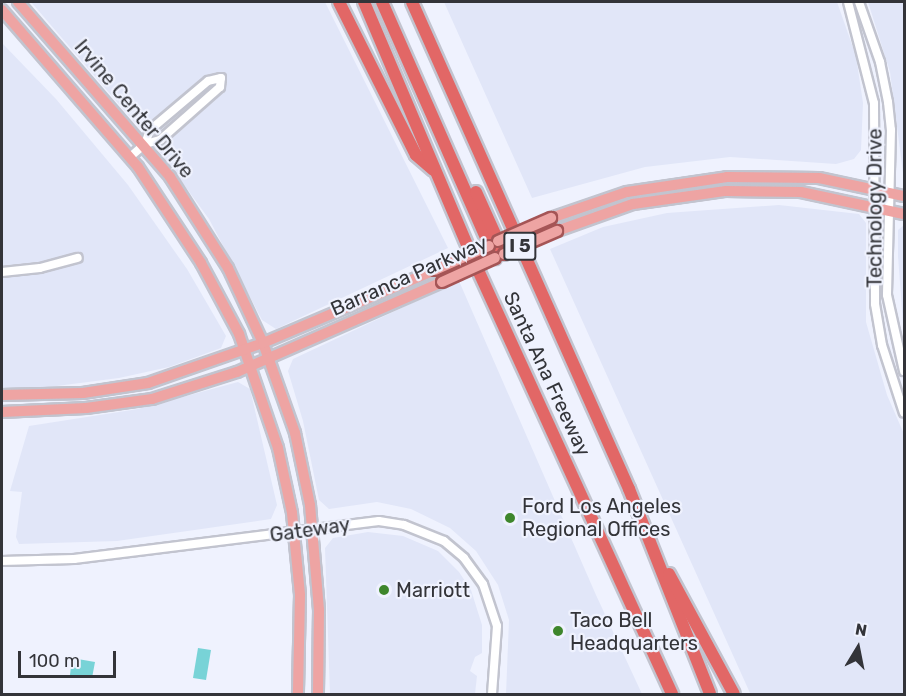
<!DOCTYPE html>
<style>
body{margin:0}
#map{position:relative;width:906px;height:696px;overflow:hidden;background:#eff2fe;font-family:Rubik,sans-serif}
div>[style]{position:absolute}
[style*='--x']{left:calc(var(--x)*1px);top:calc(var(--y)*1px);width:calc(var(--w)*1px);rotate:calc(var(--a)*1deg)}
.built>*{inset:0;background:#e1e6f8}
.water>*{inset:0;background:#78d3d7}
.roads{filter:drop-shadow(2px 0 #c2c4cf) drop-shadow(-2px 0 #c2c4cf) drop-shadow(0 2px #c2c4cf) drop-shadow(0 -2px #c2c4cf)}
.minor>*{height:8px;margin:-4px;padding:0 4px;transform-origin:4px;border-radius:4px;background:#fff}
.major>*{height:10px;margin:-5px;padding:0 5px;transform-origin:5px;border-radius:5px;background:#eea4a3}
.highway>*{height:12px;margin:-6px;padding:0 6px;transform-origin:6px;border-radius:6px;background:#e26766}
.bridges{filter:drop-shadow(2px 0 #a55556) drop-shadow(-2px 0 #a55556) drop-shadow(0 2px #a55556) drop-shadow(0 -2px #a55556)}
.major-bridge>*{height:10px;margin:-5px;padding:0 5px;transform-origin:5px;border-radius:5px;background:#eea4a3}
.dots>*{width:16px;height:16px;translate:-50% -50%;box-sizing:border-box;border:3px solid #eff2fe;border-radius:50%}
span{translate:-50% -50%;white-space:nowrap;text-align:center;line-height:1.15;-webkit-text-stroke:4.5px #eff2fe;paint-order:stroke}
.shield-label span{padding:2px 4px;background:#eff2fe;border:2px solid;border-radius:4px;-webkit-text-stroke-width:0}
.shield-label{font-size:18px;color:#333439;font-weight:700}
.street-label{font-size:20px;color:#333439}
.poi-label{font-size:20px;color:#333439}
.left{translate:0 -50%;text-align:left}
.frame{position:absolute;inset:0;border:3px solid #333439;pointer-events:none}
.north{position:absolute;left:828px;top:618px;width:60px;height:60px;-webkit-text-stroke:4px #eff2fe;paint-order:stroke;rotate:10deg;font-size:16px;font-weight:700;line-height:24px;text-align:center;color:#333439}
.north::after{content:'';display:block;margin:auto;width:21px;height:27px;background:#333439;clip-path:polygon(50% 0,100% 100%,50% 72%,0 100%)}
.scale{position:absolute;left:18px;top:651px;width:98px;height:27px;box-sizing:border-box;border:3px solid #333439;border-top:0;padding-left:8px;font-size:18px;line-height:21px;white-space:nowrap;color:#333439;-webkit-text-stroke:4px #eff2fe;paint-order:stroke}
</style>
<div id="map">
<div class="built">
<div style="clip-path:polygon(31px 2px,325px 2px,448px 248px,276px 329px,262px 320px,209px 219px,160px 152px)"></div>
<div style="clip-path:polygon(444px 2px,837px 2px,856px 56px,863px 103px,861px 150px,854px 159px,836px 164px,730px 157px,645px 167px,532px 198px)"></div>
<div style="clip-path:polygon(868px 2px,904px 2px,904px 181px,890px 72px)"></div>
<div style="clip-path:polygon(2px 43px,56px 99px,128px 185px,187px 269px,226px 336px,221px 348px,169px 367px,119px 378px,41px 388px,2px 388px)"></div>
<div style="clip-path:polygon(779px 205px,859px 214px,866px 223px,866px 322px,887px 395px,904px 434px,904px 694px,750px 693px,550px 249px,603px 227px,667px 213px)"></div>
<div style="clip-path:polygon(904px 225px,904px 337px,898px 256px,898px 230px)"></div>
<div style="clip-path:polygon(459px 281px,596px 595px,642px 694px,506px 694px,509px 620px,498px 585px,476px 551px,450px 528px,411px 509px,377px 502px,329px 509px,319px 500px,303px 421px,288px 371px,293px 359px)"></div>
<div style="clip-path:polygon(238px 382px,250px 389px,277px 505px,271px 519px,117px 541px,19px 544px,16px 537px,22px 492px,10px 491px,29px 426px,138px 409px)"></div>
<div style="clip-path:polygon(368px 532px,403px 536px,438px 551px,459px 572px,471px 590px,482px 625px,482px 653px,475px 657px,470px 671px,477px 676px,475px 694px,330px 694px,325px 548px,333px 538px)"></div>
</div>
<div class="water">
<div style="clip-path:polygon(198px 648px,211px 650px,206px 680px,193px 678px)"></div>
<div style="clip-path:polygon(72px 658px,95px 662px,92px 678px,70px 675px)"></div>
</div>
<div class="roads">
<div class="minor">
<div style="--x:848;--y:2;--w:104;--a:75.6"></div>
<div style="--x:874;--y:103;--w:201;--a:89.7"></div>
<div style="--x:875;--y:304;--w:42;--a:80.3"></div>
<div style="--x:882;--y:345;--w:71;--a:72.1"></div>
<div style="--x:859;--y:2;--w:64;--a:70.7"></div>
<div style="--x:880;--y:62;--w:41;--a:78.7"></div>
<div style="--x:888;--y:102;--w:28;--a:84"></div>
<div style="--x:891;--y:130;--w:165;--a:91.4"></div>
<div style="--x:887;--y:295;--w:78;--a:77.4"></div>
<div style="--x:130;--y:157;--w:20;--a:-41"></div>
<div style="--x:145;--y:144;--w:16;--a:-15"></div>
<div style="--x:160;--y:140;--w:80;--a:-41.5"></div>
<div style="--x:220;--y:87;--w:9;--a:-84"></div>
<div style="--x:221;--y:78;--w:13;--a:167"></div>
<div style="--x:208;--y:81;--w:76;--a:139.8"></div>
<div style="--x:150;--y:130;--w:15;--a:110"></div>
<div style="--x:2;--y:272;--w:38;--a:-6"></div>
<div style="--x:40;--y:268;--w:39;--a:-15"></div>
<div style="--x:2;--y:561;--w:72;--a:-1.6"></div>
<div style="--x:74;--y:559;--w:307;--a:-7.1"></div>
<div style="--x:379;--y:521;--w:25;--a:9"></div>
<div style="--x:404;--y:525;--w:43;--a:21.8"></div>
<div style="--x:444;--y:541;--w:26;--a:40"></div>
<div style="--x:464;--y:558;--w:32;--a:54"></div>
<div style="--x:483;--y:584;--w:44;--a:71.6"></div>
<div style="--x:497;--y:626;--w:68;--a:94.2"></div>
</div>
<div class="major">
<div style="--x:18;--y:2;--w:232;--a:49"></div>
<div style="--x:170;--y:177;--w:108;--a:57.5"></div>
<div style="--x:228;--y:268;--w:83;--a:65"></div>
<div style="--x:263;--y:343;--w:96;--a:70.4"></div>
<div style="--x:295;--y:433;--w:74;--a:78.2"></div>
<div style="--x:310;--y:505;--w:105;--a:85.1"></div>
<div style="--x:319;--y:610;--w:84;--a:90.7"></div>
<div style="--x:2;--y:10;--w:208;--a:49.1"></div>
<div style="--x:138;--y:167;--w:115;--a:56.7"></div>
<div style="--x:201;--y:263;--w:81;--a:61.8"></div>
<div style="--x:239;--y:334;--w:120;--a:71.1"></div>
<div style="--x:278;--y:448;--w:66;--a:77.8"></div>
<div style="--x:292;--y:513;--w:82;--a:84.4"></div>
<div style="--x:300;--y:595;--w:99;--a:91.2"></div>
<div style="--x:551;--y:218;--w:80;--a:-18.9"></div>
<div style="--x:627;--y:192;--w:101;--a:-8.5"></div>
<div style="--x:727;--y:177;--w:92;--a:0.6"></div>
<div style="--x:819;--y:178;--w:87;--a:12"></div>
<div style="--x:557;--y:231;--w:81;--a:-19.6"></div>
<div style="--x:633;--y:204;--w:94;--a:-8"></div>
<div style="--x:726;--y:191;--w:75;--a:0.8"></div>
<div style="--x:801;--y:192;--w:105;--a:12.1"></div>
<div style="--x:2;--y:395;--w:81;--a:-1.4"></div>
<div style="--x:83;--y:393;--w:66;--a:-8.7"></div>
<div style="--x:148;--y:383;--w:122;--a:-19.2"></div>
<div style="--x:263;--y:343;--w:187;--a:-23"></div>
<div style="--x:2;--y:412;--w:84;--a:-2.7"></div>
<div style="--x:86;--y:408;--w:67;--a:-7.8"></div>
<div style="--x:152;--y:399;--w:89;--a:-17.6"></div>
<div style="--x:237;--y:372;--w:224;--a:-23.7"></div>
</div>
<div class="highway">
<div style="--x:339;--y:2;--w:171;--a:63.3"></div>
<div style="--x:416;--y:155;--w:23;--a:41"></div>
<div style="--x:364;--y:2;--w:277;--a:67"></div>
<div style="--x:472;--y:257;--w:481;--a:65.4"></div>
<div style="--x:382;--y:2;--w:280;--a:66.2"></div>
<div style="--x:412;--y:2;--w:533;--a:65.98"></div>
<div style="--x:629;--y:489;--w:220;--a:68.4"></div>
<div style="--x:476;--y:192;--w:68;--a:65.7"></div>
<div style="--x:669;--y:574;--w:136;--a:61.6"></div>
</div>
</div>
<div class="bridges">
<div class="major-bridge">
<div style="--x:498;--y:241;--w:58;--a:-23.5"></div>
<div style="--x:504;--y:254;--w:58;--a:-23.5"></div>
<div style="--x:435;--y:270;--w:59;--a:-24"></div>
<div style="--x:442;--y:282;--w:58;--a:-24.4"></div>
</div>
</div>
<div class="dots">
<div style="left:510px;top:518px;background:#3e862c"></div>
<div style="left:384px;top:590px;background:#3e862c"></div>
<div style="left:558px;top:631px;background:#3e862c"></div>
</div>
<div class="shield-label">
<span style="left:520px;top:246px">I 5</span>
</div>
<div class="street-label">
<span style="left:134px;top:109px;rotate:50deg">Irvine Center Drive</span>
<span style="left:875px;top:208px;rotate:-90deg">Technology Drive</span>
<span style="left:409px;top:276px;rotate:-24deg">Barranca Parkway</span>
<span style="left:547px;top:374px;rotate:65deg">Santa Ana Freeway</span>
<span style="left:310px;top:530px;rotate:-8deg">Gateway</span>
</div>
<div class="poi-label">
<span class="left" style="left:522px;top:518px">Ford Los Angeles<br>Regional Offices</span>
<span class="left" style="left:396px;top:590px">Marriott</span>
<span class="left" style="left:570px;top:632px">Taco Bell<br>Headquarters</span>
</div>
<div class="frame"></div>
<div class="north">N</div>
<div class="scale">100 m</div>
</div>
